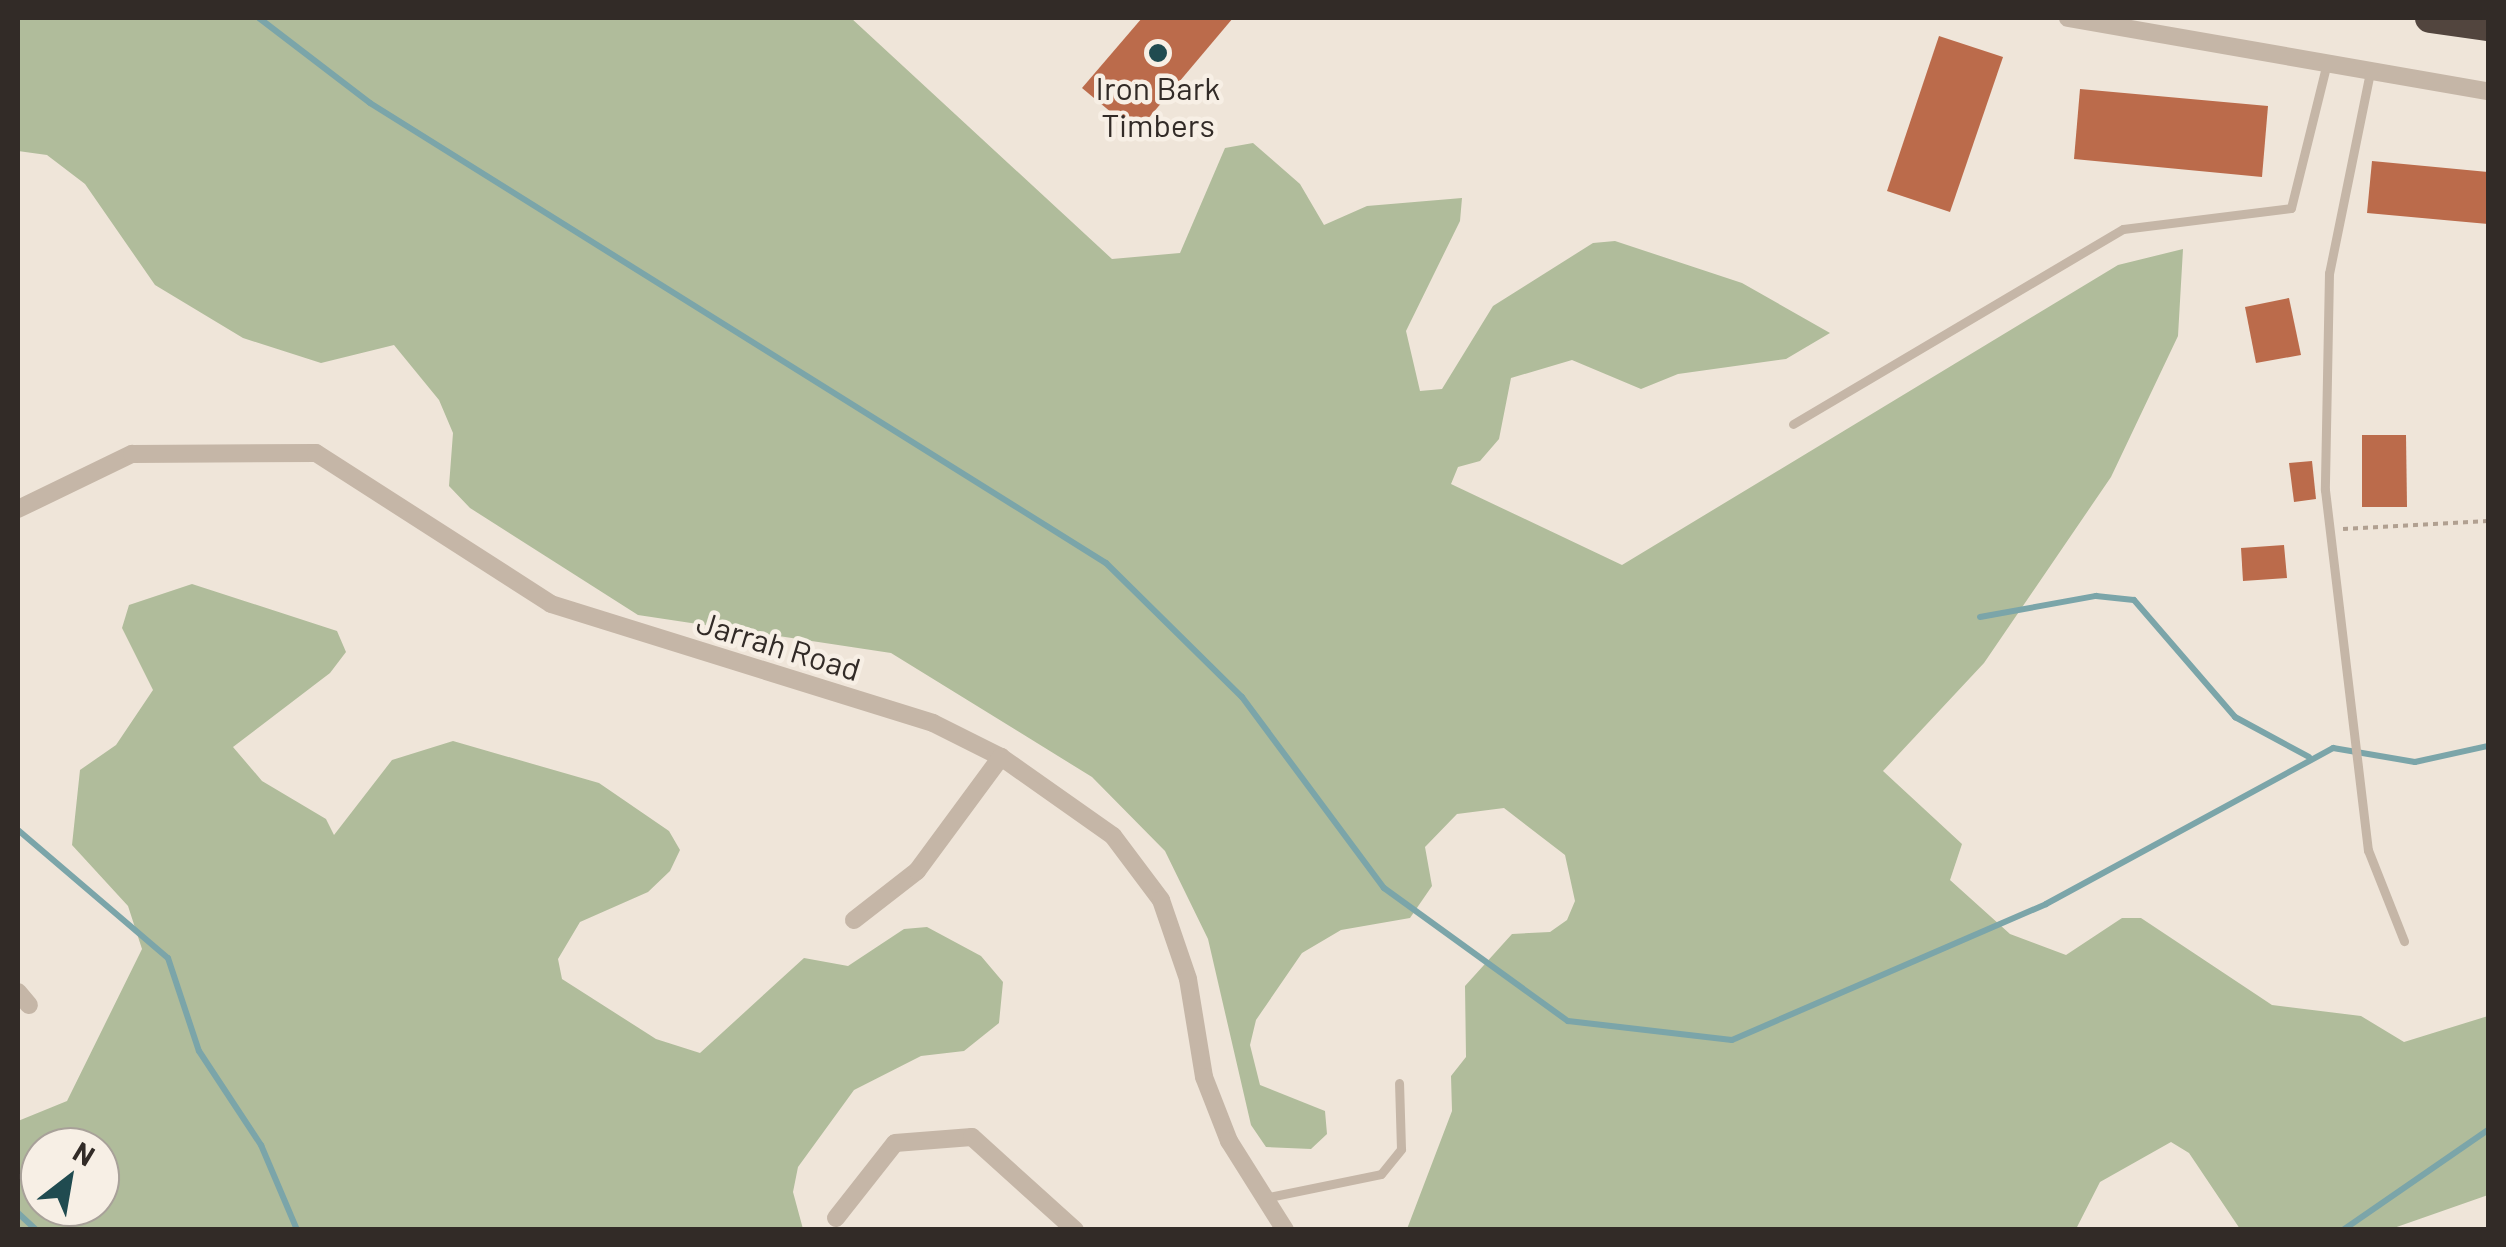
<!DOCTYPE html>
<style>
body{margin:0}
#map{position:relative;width:2506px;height:1247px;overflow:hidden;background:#efe5d9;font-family:Barlow,sans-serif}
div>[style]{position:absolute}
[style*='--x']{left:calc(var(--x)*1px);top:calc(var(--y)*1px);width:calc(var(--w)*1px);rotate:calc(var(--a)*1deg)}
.green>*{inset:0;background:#b0bc9b}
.stream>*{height:6px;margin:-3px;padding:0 3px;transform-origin:3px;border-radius:3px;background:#7ba5a9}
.building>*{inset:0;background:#bb6b4b}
.path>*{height:4px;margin-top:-2px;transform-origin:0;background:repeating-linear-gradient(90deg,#b1a091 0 5px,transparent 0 10px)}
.lane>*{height:9px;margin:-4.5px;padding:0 4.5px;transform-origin:4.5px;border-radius:4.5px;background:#c5b6a7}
.street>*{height:18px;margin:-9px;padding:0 9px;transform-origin:9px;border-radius:9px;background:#c5b6a7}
.highway>*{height:30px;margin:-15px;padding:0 15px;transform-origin:15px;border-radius:15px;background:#52453e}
.dots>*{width:28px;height:28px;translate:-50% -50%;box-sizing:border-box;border:5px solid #f7efe5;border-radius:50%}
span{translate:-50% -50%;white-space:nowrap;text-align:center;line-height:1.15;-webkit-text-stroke:9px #f7efe5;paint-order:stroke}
.poi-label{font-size:32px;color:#322b27}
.street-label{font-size:32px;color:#322b27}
.frame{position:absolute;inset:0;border:20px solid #322b27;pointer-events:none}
.north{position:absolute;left:20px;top:1127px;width:100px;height:100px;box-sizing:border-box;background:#f7efe5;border:2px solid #a8a199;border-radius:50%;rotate:31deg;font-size:28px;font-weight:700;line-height:40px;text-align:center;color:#322b27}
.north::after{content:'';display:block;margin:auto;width:35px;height:45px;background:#204b50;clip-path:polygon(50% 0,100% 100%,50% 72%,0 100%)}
</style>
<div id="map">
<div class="green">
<div style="clip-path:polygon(18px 18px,851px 18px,1112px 259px,1180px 253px,1225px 148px,1253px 143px,1300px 184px,1324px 225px,1367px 206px,1462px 198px,1460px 221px,1406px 331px,1420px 391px,1442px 389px,1493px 306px,1593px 243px,1615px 241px,1742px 283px,1830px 333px,1786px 359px,1678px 374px,1641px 389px,1572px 360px,1511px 378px,1499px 439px,1480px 461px,1458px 467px,1451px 484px,1622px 565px,2118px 265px,2183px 249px,2178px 336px,2111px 477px,1984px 663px,1883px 771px,1962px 844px,1950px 880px,2010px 934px,2066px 955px,2122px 918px,2141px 918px,2272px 1005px,2361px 1016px,2404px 1042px,2488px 1016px,2488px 1195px,2391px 1229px,2240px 1229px,2189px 1153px,2171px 1142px,2100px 1182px,2076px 1229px,1407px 1229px,1452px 1111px,1451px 1076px,1466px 1057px,1465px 986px,1512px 934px,1550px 932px,1567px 920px,1575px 901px,1565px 855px,1504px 808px,1457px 814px,1425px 847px,1432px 886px,1410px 918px,1341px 930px,1302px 953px,1256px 1020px,1250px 1045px,1260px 1085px,1325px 1111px,1327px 1134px,1311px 1149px,1266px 1147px,1251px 1125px,1208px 939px,1165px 851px,1092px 777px,891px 653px,638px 615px,470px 508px,449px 486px,453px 433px,439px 400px,394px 345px,321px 363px,243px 338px,155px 285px,85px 184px,47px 155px,18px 151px)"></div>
<div style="clip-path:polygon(evenodd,192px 584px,337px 631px,346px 652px,330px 673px,233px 747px,262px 781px,326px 819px,334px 835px,392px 760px,453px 741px,599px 783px,669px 831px,680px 850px,670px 871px,648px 892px,580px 922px,558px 959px,562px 979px,656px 1039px,700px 1053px,804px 958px,848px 966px,904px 929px,927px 927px,981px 956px,1003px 982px,999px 1023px,964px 1051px,921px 1056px,854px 1090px,798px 1167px,793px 1192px,803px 1229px,18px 1229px,18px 1121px,67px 1101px,142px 949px,128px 906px,72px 845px,80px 770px,116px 745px,153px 690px,122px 628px,129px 605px,192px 584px,40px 1147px,100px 1147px,100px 1207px,40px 1207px,40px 1147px)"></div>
</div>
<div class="stream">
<div style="--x:259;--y:18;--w:140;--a:37.4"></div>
<div style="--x:370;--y:103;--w:868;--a:32.01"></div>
<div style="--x:1106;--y:563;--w:191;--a:44.6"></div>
<div style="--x:1242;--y:697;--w:238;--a:53.4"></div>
<div style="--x:1384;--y:888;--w:227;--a:35.9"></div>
<div style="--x:1568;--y:1021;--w:165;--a:6.6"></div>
<div style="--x:1732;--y:1040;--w:342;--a:-23.4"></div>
<div style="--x:2046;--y:904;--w:327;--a:-28.5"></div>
<div style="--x:2333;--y:748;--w:83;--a:9.7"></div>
<div style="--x:2415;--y:762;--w:75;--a:-12.4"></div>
<div style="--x:1980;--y:617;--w:118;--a:-10.3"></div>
<div style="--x:2096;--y:596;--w:38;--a:6"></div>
<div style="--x:2134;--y:600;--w:155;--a:49.2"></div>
<div style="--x:2235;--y:717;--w:84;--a:28.4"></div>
<div style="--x:18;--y:830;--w:197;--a:40.5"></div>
<div style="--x:168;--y:958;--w:98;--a:71.6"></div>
<div style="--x:199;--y:1051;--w:113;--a:56.6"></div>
<div style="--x:261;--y:1145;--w:92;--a:67"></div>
<div style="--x:18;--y:1213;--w:25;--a:43"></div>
<div style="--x:2343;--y:1230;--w:176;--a:-34.6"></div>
</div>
<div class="building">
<div style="clip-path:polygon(1142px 18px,1233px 18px,1136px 133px,1082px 88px)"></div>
<div style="clip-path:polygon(1939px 36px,2003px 57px,1950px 212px,1887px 191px)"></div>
<div style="clip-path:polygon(2080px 89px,2268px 106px,2262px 177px,2074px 159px)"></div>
<div style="clip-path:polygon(2372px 161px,2488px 172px,2488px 224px,2367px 213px)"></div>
<div style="clip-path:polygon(2289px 298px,2301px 355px,2256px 363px,2245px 307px)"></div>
<div style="clip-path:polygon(2362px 435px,2406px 435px,2407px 507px,2362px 507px)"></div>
<div style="clip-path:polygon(2312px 461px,2316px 499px,2294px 502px,2289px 463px)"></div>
<div style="clip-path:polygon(2284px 545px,2287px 578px,2243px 581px,2241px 548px)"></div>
</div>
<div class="path">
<div style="--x:2343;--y:529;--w:145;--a:-3.2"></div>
</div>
<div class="lane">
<div style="--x:2369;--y:77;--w:200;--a:101.5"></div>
<div style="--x:2329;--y:273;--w:217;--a:91.1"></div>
<div style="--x:2325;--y:490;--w:363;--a:83.2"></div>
<div style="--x:2368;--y:850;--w:98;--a:68.4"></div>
<div style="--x:1793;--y:424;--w:383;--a:-30.6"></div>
<div style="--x:2123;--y:229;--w:169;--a:-7.1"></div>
<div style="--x:2291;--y:208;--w:145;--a:-76.1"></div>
<div style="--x:1269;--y:1197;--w:114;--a:-11.6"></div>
<div style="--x:1381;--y:1174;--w:32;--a:-51"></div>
<div style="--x:1401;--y:1149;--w:66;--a:-91.7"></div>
</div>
<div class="street">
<div style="--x:2068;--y:18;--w:426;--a:9.9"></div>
<div style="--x:18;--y:509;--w:127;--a:-25.8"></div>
<div style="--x:132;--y:454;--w:184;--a:-0.3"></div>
<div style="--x:316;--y:453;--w:279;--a:32.7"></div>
<div style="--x:551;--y:604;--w:400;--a:17.3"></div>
<div style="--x:933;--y:723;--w:76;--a:26.6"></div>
<div style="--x:1001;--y:757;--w:137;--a:35.2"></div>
<div style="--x:1113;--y:836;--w:80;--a:53.1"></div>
<div style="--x:1161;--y:900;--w:83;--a:71.1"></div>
<div style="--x:1188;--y:979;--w:99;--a:80.7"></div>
<div style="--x:1204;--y:1077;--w:69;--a:68.7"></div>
<div style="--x:1229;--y:1141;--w:105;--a:57.8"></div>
<div style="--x:854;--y:920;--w:80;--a:-37.9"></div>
<div style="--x:917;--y:871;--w:142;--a:-53.6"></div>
<div style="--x:18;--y:992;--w:17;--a:50"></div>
<div style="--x:836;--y:1218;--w:95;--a:-51.8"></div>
<div style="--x:895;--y:1143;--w:77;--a:-4.5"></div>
<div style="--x:972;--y:1137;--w:139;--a:42.1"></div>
</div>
<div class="highway">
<div style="--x:2430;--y:18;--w:59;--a:7.9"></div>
</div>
<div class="dots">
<div style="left:1158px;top:53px;background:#204b50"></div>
</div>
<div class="poi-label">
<span style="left:1158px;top:106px">Iron Bark<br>Timbers</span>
</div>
<div class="street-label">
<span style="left:779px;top:645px;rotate:17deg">Jarrah Road</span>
</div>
<div class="frame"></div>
<div class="north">N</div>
</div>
